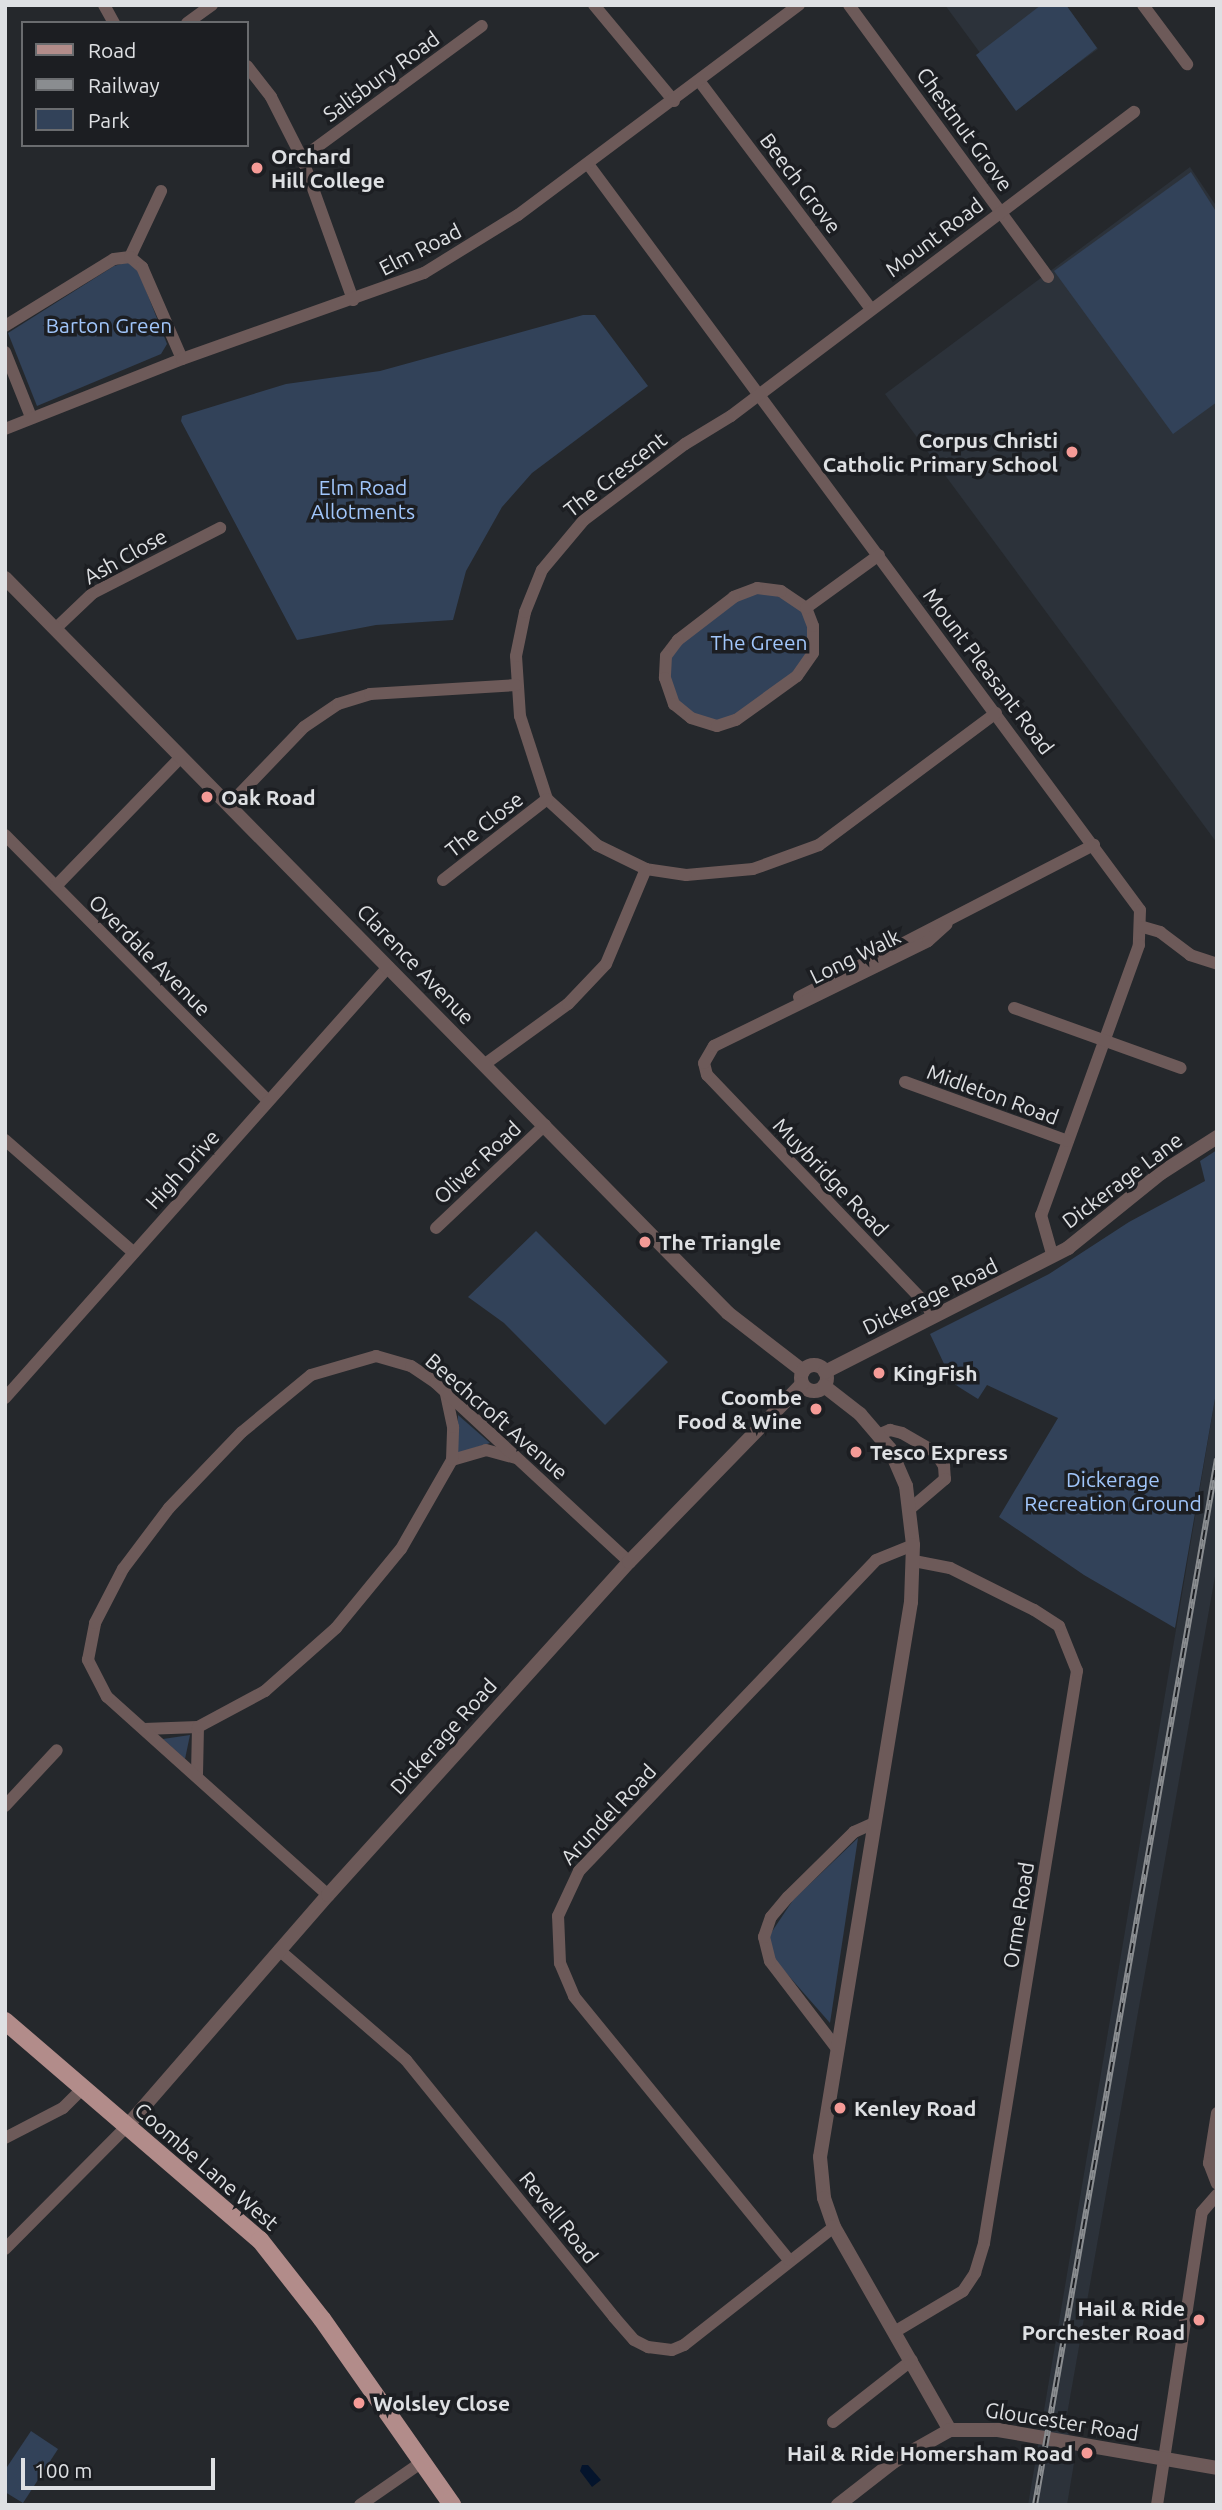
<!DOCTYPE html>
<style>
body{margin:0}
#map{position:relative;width:1222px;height:2510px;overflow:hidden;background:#25282c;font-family:Ubuntu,sans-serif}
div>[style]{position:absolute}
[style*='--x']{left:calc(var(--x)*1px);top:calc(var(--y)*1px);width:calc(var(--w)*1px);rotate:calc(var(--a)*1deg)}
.built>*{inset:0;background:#2c323a}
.green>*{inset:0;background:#324259}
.water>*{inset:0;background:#04142c}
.minor>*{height:12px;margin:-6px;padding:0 6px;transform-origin:6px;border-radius:6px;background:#6d5a59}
.tertiary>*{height:14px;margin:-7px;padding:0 7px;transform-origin:7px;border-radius:7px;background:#6d5a59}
.tertiary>.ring{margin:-7px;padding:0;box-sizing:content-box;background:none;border:14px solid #6d5a59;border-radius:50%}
.primary>*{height:18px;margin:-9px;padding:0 9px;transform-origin:9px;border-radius:9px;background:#b28c8a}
.rail>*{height:6px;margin-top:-3px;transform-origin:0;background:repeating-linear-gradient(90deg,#1c1e22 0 10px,#8a8d90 0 20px);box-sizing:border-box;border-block:2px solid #8a8d90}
.dots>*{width:19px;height:19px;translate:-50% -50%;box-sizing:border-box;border:4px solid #1c1e22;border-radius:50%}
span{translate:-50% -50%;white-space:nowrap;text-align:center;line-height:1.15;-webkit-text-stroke:7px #1c1e22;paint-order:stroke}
.street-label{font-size:21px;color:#dee0e3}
.poi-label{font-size:21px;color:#dee0e3;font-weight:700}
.left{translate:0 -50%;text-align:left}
.right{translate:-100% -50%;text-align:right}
.park-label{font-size:21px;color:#a1c6fb}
.frame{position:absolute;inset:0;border:7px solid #dee0e3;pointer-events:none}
.legend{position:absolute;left:21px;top:21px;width:228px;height:126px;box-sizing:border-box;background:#1c1e22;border:2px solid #6a6c6f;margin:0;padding:9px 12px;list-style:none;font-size:21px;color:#dee0e3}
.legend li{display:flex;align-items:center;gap:14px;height:35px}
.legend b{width:35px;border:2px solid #6a6c6f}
.scale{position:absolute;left:21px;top:2458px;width:194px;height:32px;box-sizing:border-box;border:4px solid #dee0e3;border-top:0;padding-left:9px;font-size:21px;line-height:24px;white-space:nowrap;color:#dee0e3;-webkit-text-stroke:5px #1c1e22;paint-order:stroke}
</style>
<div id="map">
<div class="built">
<div style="clip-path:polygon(945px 5px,1066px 5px,1098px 49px,1019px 106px)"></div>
<div style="clip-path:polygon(1190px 167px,1217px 207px,1217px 843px,885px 394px)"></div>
<div style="clip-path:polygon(1217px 1387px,1217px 1565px,1065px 2426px,1076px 2451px,1067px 2505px,1028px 2505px)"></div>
</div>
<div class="green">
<div style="clip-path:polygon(1041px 5px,1066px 5px,1097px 48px,1016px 111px,976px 55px)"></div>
<div style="clip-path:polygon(1191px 172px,1217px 213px,1217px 402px,1173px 434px,1054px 271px)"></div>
<div style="clip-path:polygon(128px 262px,138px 270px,167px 344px,161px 354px,37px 406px,8px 333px,114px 266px)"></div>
<div style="clip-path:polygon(583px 315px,595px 315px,648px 386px,532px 473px,502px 507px,466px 571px,453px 620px,376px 625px,297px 640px,181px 421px,182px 416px,286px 384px,380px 371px)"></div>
<div style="clip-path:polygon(757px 588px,806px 608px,813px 653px,797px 676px,717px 726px,674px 704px,666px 656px,678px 640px)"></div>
<div style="clip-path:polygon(1217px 1150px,1217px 1387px,1175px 1628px,1084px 1575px,999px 1517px,1058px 1418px,987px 1385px,978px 1399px,962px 1389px,953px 1383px,930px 1334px,1049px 1274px,1129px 1222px,1205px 1181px,1200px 1161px)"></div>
<div style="clip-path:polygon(536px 1231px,668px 1362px,605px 1425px,504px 1323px,468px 1297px)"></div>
<div style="clip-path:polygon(458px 1415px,490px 1443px,458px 1453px)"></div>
<div style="clip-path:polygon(190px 1735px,185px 1759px,163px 1739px)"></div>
<div style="clip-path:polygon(858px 1838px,830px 2023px,773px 1958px,769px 1936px,793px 1900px)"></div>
<div style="clip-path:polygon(31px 2431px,58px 2449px,23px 2503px,5px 2492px,5px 2470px)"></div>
</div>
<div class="water">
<div style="clip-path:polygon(582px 2465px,588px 2465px,601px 2480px,592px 2487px,580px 2471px)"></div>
</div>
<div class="minor">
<div style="--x:104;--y:5;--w:21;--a:61"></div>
<div style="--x:594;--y:5;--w:125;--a:50.2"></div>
<div style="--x:849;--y:5;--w:337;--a:53.8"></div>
<div style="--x:1143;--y:5;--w:74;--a:53.3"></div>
<div style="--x:187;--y:23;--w:31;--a:-36"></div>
<div style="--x:247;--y:66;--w:39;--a:52"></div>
<div style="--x:271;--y:97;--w:68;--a:63.1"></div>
<div style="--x:302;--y:158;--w:151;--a:70.2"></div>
<div style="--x:700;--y:82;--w:284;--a:53"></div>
<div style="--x:302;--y:158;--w:223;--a:-36.3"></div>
<div style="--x:588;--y:164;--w:928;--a:53.5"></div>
<div style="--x:1140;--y:910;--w:35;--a:92"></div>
<div style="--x:1139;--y:945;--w:287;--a:109.9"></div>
<div style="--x:1041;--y:1215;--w:41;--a:74.2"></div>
<div style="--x:130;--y:257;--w:73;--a:-64.8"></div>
<div style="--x:5;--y:326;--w:128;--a:-31.6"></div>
<div style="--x:114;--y:259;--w:16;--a:-7"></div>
<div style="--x:130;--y:257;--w:16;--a:40"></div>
<div style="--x:142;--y:267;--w:100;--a:66.5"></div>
<div style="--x:5;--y:352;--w:70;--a:68.2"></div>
<div style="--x:5;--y:429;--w:190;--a:-21.6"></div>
<div style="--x:182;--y:359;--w:257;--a:-19.6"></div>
<div style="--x:424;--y:273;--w:110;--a:-31.7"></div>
<div style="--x:518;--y:215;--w:351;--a:-36.8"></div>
<div style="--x:806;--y:608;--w:30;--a:-146"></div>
<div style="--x:781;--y:591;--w:24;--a:-173"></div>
<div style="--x:757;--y:588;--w:25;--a:159"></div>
<div style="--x:734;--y:597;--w:71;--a:142.5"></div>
<div style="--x:678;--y:640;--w:20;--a:127"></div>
<div style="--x:666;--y:656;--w:22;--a:93"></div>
<div style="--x:665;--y:678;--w:28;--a:71"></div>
<div style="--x:674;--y:704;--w:22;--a:39"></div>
<div style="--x:691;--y:718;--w:27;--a:17"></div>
<div style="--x:717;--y:726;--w:20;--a:-18"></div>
<div style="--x:736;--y:720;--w:75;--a:-35.8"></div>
<div style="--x:797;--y:676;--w:28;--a:-55"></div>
<div style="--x:813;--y:653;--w:27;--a:-90"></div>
<div style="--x:813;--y:626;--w:19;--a:-111"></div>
<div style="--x:806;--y:608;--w:90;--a:-36"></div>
<div style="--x:55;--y:629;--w:52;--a:-43.5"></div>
<div style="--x:93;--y:593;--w:143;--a:-27.1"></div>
<div style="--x:996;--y:713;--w:221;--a:143.3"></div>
<div style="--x:819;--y:845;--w:70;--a:160"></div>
<div style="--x:753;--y:869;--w:67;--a:174.9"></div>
<div style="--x:686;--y:875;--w:40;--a:-171.5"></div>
<div style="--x:646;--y:869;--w:55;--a:-153.9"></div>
<div style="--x:597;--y:845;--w:68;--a:-137.4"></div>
<div style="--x:547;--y:799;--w:87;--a:-108"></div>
<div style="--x:520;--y:716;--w:60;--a:-93.8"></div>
<div style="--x:516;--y:656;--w:45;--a:-78.4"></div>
<div style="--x:525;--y:612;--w:45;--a:-68"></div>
<div style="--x:542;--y:570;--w:65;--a:-50"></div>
<div style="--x:584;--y:520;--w:126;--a:-37"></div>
<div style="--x:685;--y:444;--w:54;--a:-31.3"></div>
<div style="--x:731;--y:416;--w:505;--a:-37.03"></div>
<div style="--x:229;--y:805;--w:108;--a:-46.1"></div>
<div style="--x:304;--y:727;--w:41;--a:-34.1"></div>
<div style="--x:338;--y:704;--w:34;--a:-17"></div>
<div style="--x:370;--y:694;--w:146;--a:-3.5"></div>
<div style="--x:5;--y:835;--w:374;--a:45.3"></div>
<div style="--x:443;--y:880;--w:132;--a:-37.9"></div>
<div style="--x:56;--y:886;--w:180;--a:-45.9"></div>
<div style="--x:1143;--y:927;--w:18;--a:16"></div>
<div style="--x:1160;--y:932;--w:38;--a:37"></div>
<div style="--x:1190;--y:955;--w:28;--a:18"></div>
<div style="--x:799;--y:997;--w:332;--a:-27.3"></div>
<div style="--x:1014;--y:1008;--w:177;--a:19.8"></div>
<div style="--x:485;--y:1064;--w:102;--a:-35.9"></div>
<div style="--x:568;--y:1004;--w:55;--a:-46.5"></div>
<div style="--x:606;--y:964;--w:103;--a:-67.2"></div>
<div style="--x:905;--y:1082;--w:173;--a:19.9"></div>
<div style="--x:5;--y:1140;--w:171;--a:41.2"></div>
<div style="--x:436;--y:1228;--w:150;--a:-43.4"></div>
<div style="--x:933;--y:1317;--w:13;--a:-117"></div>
<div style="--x:927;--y:1305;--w:318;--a:-133.7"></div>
<div style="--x:707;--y:1075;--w:12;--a:-104"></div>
<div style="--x:704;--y:1063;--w:20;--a:-60"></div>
<div style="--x:714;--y:1046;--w:238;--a:-26.1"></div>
<div style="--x:928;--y:941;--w:25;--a:-42"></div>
<div style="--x:5;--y:1398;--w:577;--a:-48.37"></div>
<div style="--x:880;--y:1434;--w:11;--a:-22"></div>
<div style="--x:890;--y:1430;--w:12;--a:14"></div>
<div style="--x:902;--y:1433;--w:38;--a:30"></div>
<div style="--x:935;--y:1452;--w:17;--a:57"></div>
<div style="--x:944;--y:1466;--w:13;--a:86"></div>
<div style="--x:945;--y:1479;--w:45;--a:139.5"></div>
<div style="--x:452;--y:1460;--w:35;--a:-16"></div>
<div style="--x:486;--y:1450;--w:31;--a:15"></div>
<div style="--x:144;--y:1729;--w:54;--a:-2.1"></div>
<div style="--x:197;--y:1774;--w:47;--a:-88.8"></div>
<div style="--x:198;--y:1727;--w:76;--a:-28.2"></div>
<div style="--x:265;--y:1691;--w:95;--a:-41.6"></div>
<div style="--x:336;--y:1628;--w:102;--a:-50.6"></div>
<div style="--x:401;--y:1549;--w:103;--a:-60.2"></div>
<div style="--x:452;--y:1460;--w:33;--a:-88"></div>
<div style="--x:453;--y:1427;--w:34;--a:-102"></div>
<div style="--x:5;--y:1806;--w:76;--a:-47.1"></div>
<div style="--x:328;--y:1895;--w:297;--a:-138.1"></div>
<div style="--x:107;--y:1697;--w:42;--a:-117.2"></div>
<div style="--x:88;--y:1660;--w:38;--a:-79"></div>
<div style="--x:95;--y:1623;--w:61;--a:-62.6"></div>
<div style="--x:123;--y:1569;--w:76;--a:-53"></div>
<div style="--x:169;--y:1508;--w:105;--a:-46.2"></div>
<div style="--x:242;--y:1432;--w:89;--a:-39.6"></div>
<div style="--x:311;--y:1375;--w:68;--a:-16.3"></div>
<div style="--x:376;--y:1356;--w:36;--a:16"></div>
<div style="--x:411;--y:1366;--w:30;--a:34"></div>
<div style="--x:436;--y:1383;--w:263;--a:42.8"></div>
<div style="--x:279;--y:1950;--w:168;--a:40.9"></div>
<div style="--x:406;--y:2060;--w:331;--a:51"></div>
<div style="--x:614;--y:2317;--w:30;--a:49"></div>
<div style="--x:634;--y:2340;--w:16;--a:27"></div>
<div style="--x:648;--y:2347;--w:24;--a:7"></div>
<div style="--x:672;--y:2350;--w:13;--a:-23"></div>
<div style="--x:684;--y:2345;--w:191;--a:-38.2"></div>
<div style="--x:838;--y:2050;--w:112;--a:-127.4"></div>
<div style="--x:770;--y:1961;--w:25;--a:-104"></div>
<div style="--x:764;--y:1937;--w:21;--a:-71"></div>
<div style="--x:771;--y:1917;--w:26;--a:-50"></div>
<div style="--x:788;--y:1897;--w:93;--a:-44.6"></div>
<div style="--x:854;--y:1832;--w:22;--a:-24"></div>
<div style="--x:1217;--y:2113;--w:51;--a:99.1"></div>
<div style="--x:1209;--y:2163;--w:22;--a:69"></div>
<div style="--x:5;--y:2138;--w:65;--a:-27.3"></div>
<div style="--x:63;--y:2108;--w:28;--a:-45"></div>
<div style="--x:5;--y:2249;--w:173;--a:-45.2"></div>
<div style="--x:789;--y:2260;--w:340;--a:-129.2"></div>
<div style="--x:574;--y:1996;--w:36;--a:-113"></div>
<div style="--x:560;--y:1963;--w:47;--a:-92.4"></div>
<div style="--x:558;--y:1916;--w:50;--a:-65"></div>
<div style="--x:579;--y:1871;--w:430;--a:-46.3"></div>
<div style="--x:876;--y:1560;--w:40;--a:-22"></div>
<div style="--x:896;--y:2331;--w:78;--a:-30.8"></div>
<div style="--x:963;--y:2291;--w:22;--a:-56"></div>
<div style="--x:975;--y:2273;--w:31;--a:-73"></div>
<div style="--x:984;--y:2243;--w:580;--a:-80.77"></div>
<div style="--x:1077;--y:1671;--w:48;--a:-111.8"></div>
<div style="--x:1059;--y:1626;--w:30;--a:-147"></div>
<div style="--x:1034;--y:1610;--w:94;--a:-153.4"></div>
<div style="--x:950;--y:1568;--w:38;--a:-169"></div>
<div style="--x:833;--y:2422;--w:100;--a:-38.1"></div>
<div style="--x:360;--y:2505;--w:75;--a:-34.7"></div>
<div style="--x:1157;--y:2505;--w:296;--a:-81.3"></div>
<div style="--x:1202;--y:2212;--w:23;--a:-49"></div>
</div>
<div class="tertiary">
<div style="--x:5;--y:578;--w:1031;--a:45.47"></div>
<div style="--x:728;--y:1313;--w:95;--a:37.7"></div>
<div class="ring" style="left:801px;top:1365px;width:12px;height:12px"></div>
<div style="--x:825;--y:1372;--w:273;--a:-27"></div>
<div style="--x:1068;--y:1248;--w:119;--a:-38.9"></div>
<div style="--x:1161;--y:1173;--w:67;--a:-32.7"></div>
<div style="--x:824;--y:1386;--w:46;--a:37.9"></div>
<div style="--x:860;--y:1414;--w:46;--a:49.4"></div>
<div style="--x:890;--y:1449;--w:40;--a:66.6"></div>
<div style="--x:906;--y:1486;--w:59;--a:83.2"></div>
<div style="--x:913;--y:1545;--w:57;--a:92"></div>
<div style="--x:911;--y:1602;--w:562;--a:99.31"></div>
<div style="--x:820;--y:2157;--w:41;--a:84.4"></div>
<div style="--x:824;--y:2198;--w:31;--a:71"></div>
<div style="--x:834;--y:2227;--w:234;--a:60.3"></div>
<div style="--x:127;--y:2126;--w:306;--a:-49"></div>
<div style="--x:328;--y:1895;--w:449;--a:-47.9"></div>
<div style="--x:629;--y:1562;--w:248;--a:-45.8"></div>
<div style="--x:838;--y:2505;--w:70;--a:-38"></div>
<div style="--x:893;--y:2462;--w:65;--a:-29.3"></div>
<div style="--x:950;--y:2430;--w:48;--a:0"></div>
<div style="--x:998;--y:2430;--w:222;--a:9.8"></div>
</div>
<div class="primary">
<div style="--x:5;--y:2021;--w:336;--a:40.7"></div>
<div style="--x:260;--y:2240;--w:100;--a:51.9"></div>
<div style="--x:322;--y:2319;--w:227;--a:55"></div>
</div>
<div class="rail">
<div style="--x:1035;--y:2505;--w:1062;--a:-80.13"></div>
</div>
<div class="dots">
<div style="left:257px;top:168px;background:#f59b97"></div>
<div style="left:1072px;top:452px;background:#f59b97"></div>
<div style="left:207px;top:797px;background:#f59b97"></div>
<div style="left:645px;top:1242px;background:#f59b97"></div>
<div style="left:879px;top:1373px;background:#f59b97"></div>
<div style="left:816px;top:1409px;background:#f59b97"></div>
<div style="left:856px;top:1452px;background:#f59b97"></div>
<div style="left:840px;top:2108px;background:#f59b97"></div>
<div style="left:1199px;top:2320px;background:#f59b97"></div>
<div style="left:359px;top:2403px;background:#f59b97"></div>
<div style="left:1087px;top:2453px;background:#f59b97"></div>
</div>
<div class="street-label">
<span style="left:381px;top:76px;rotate:-36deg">Salisbury Road</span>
<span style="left:965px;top:129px;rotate:54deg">Chestnut Grove</span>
<span style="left:801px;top:183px;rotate:53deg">Beech Grove</span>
<span style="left:934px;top:237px;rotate:-37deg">Mount Road</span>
<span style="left:420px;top:249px;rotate:-27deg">Elm Road</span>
<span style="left:615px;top:474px;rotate:-38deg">The Crescent</span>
<span style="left:125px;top:556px;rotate:-29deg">Ash Close</span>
<span style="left:989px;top:671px;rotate:53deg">Mount Pleasant Road</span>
<span style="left:484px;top:824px;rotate:-38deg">The Close</span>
<span style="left:150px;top:955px;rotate:45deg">Overdale Avenue</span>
<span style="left:855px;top:956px;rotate:-26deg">Long Walk</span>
<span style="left:416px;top:964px;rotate:46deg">Clarence Avenue</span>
<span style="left:993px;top:1094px;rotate:20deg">Midleton Road</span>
<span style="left:477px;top:1162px;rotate:-43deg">Oliver Road</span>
<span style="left:182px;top:1169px;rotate:-48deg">High Drive</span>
<span style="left:831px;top:1177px;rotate:46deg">Muybridge Road</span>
<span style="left:1122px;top:1180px;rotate:-37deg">Dickerage Lane</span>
<span style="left:930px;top:1296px;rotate:-26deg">Dickerage Road</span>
<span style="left:497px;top:1416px;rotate:41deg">Beechcroft Avenue</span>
<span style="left:443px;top:1736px;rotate:-48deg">Dickerage Road</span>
<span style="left:608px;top:1814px;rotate:-47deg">Arundel Road</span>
<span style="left:1018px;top:1915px;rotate:-81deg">Orme Road</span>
<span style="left:207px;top:2166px;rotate:41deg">Coombe Lane West</span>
<span style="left:559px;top:2217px;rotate:51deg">Revell Road</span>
<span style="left:1062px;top:2421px;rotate:9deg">Gloucester Road</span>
</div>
<div class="poi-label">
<span class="left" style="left:271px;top:168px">Orchard<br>Hill College</span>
<span class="right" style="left:1058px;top:452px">Corpus Christi<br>Catholic Primary School</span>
<span class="left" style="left:221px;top:797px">Oak Road</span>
<span class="left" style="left:659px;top:1242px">The Triangle</span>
<span class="left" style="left:893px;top:1373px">KingFish</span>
<span class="right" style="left:802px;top:1409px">Coombe<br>Food &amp; Wine</span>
<span class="left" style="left:870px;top:1452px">Tesco Express</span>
<span class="left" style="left:854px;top:2108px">Kenley Road</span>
<span class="right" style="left:1185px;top:2320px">Hail &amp; Ride<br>Porchester Road</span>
<span class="left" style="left:373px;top:2403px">Wolsley Close</span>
<span class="right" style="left:1073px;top:2453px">Hail &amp; Ride Homersham Road</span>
</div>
<div class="park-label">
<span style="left:109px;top:325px">Barton Green</span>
<span style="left:363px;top:499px">Elm Road<br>Allotments</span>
<span style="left:759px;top:642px">The Green</span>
<span style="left:1113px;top:1491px">Dickerage<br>Recreation Ground</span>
</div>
<div class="frame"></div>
<ul class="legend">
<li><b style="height:9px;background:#b28c8a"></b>Road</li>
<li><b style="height:9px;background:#8a8d90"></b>Railway</li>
<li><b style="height:19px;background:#324259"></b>Park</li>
</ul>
<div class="scale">100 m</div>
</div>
